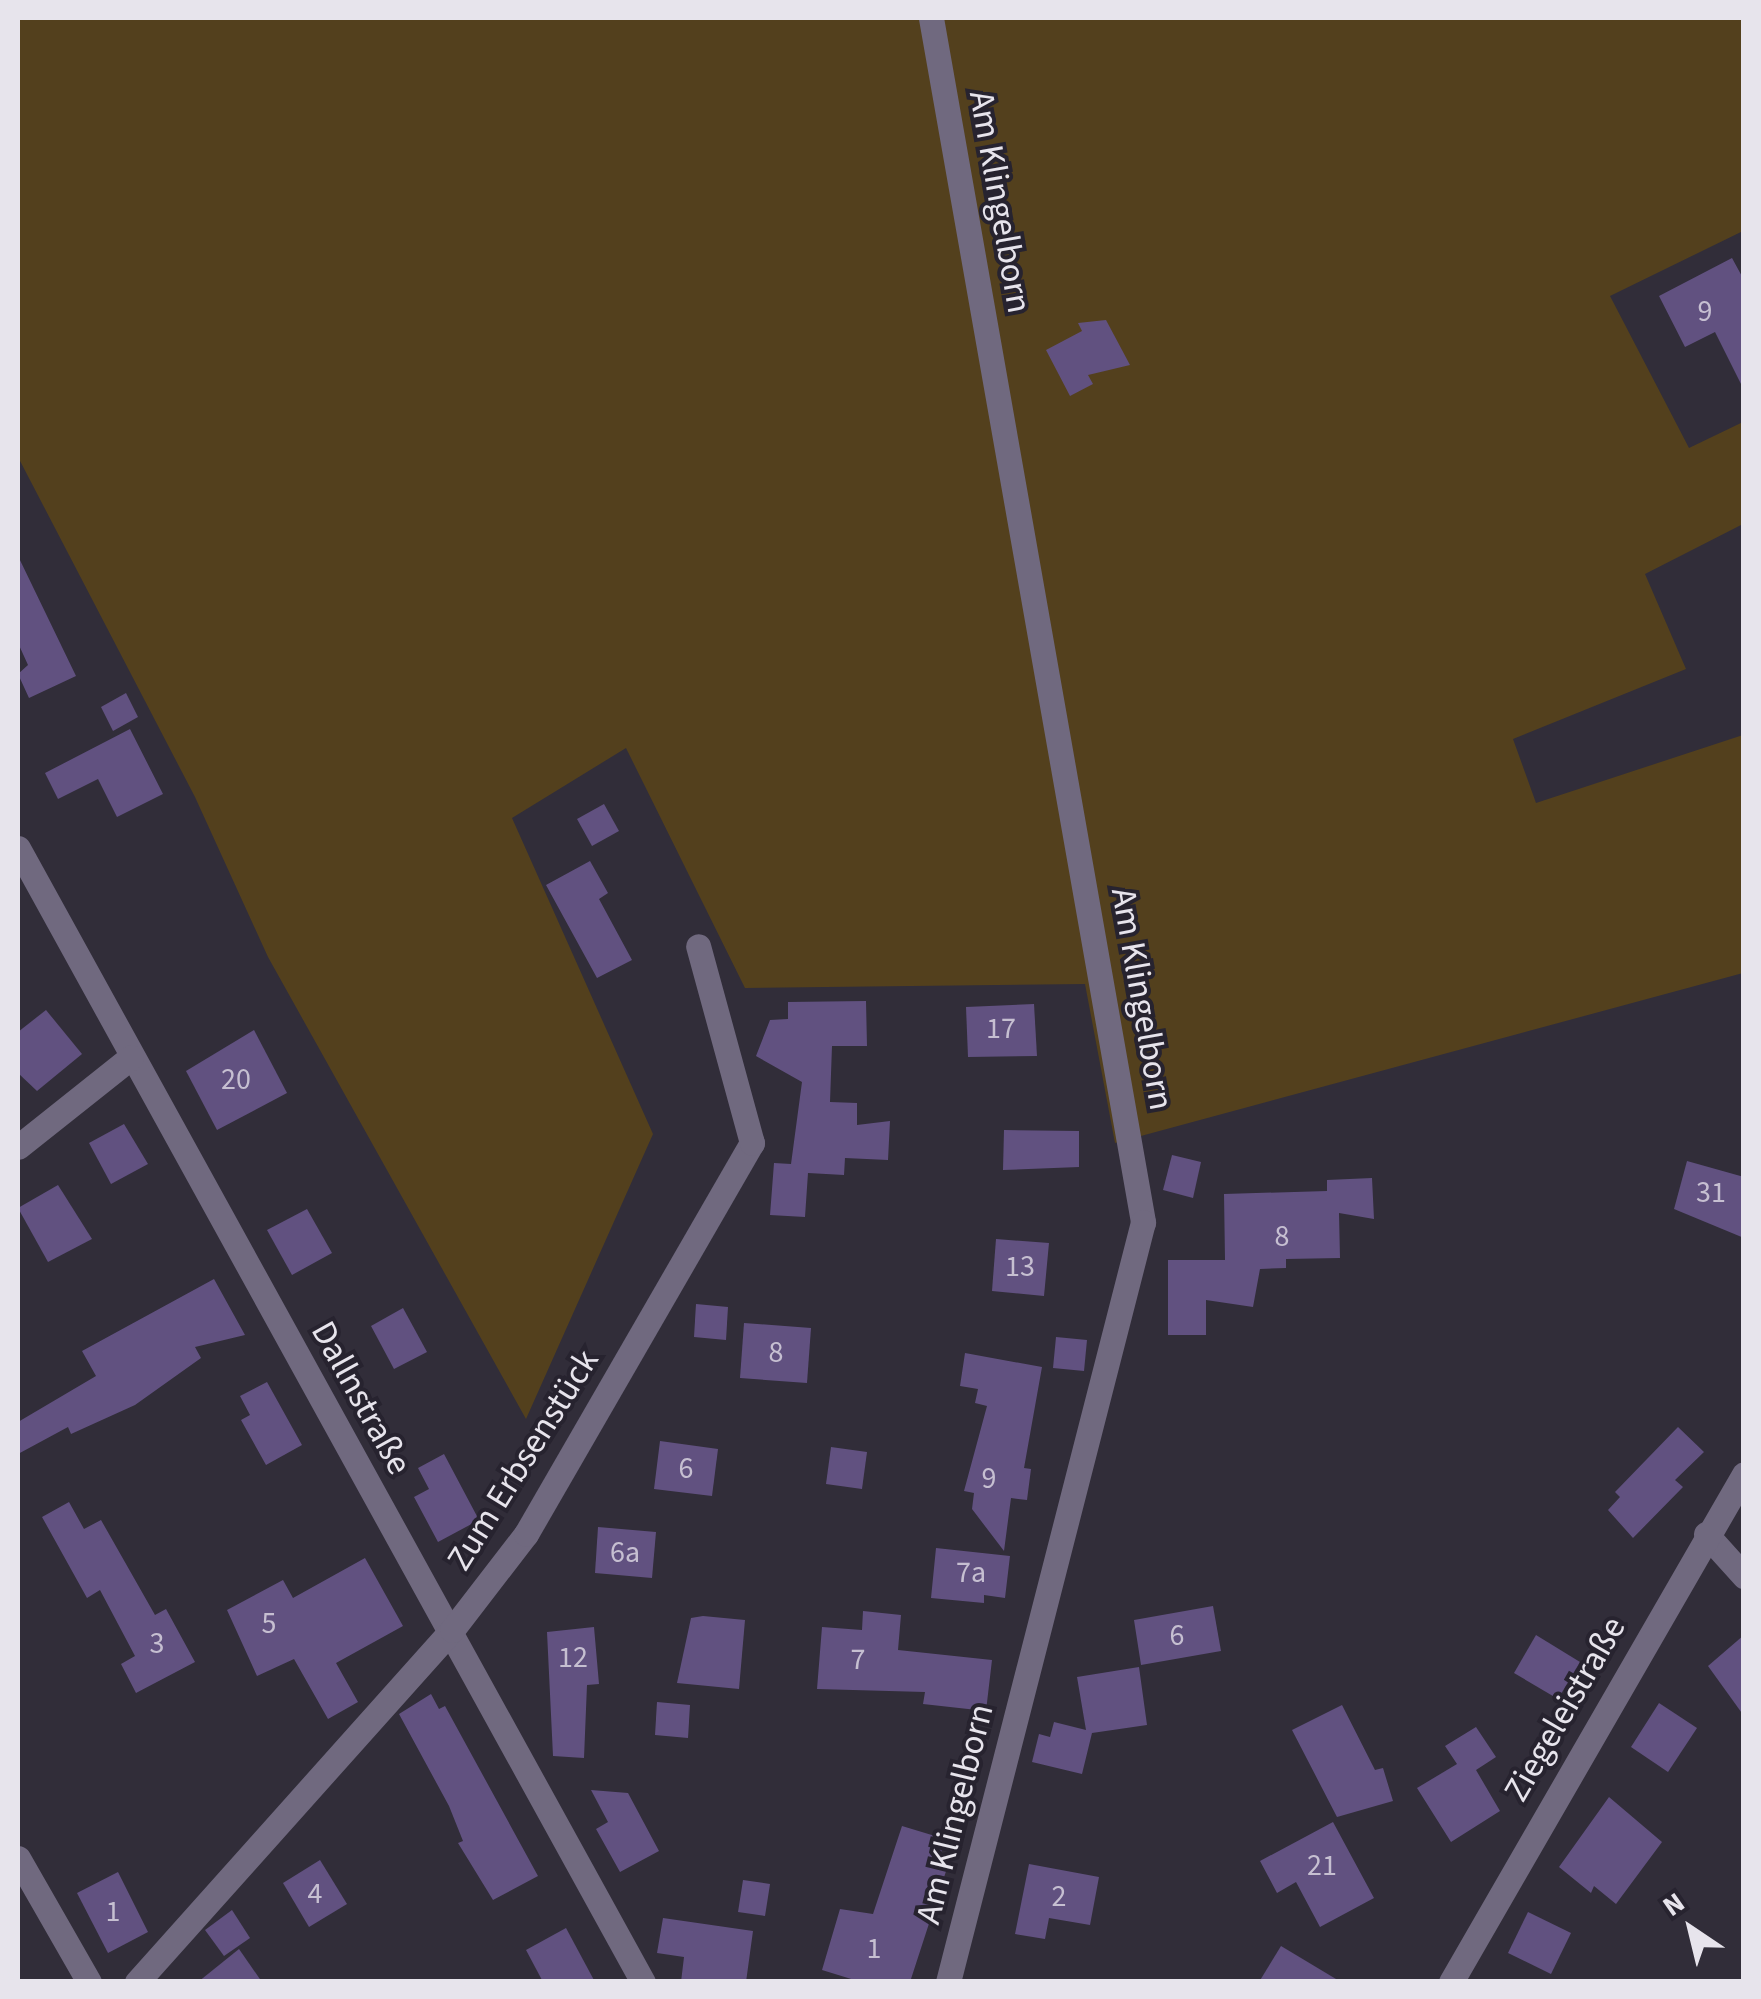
<!DOCTYPE html>
<meta charset="utf-8">
<style>
body{margin:0}
#map{position:relative;width:1761px;height:1999px;overflow:hidden;background:#312d39;font-family:"Source Sans 3",sans-serif}
div>[style]{position:absolute}
[style*='--x']{left:calc(var(--x)*1px);top:calc(var(--y)*1px);width:calc(var(--w)*1px);rotate:calc(var(--a)*1deg)}
.green>*{inset:0;background:#53401d}
.building>*{inset:0;background:#615180}
.minor>*{height:25px;margin:-12.5px;padding:0 12.5px;transform-origin:12.5px;border-radius:12.5px;background:#70697f}
span{translate:-50% -50%;white-space:nowrap;text-align:center;line-height:1.15;-webkit-text-stroke:8px #27232f;paint-order:stroke}
.number-label{font-size:30px;color:#c6bfd1}
.number-label span{-webkit-text-stroke-width:0}
.street-label{font-size:35px;color:#e7e4ec}
.frame{position:absolute;inset:0;border:20px solid #e7e4ec;pointer-events:none}
.north{position:absolute;left:1641px;top:1879px;width:100px;height:100px;-webkit-text-stroke:8px #27232f;paint-order:stroke;rotate:325deg;font-size:28px;font-weight:700;line-height:40px;text-align:center;color:#e7e4ec}
.north::after{content:'';display:block;margin:auto;width:35px;height:45px;background:#e7e4ec;clip-path:polygon(50% 0,100% 100%,50% 72%,0 100%)}
</style>
<div id="map">
<div class="green">
<div style="clip-path:polygon(18px 18px,1743px 18px,1743px 231px,1610px 296px,1689px 448px,1743px 422px,1743px 524px,1645px 574px,1686px 669px,1513px 739px,1536px 803px,1743px 735px,1743px 973px,1115px 1143px,1085px 984px,745px 988px,626px 748px,512px 818px,653px 1134px,526px 1419px,268px 957px,195px 797px,18px 457px)"></div>
</div>
<div class="building">
<div style="clip-path:polygon(1732px 258px,1744px 280px,1744px 390px,1715px 332px,1685px 347px,1659px 296px)"></div>
<div style="clip-path:polygon(1106px 320px,1130px 365px,1088px 375px,1093px 384px,1070px 396px,1046px 350px,1082px 331px,1078px 323px)"></div>
<div style="clip-path:polygon(18px 556px,76px 676px,29px 698px,18px 674px,28px 665px,18px 643px)"></div>
<div style="clip-path:polygon(126px 693px,138px 717px,113px 731px,101px 707px)"></div>
<div style="clip-path:polygon(130px 729px,163px 794px,117px 817px,98px 779px,58px 799px,45px 773px)"></div>
<div style="clip-path:polygon(604px 804px,619px 831px,592px 846px,577px 819px)"></div>
<div style="clip-path:polygon(590px 861px,608px 893px,599px 899px,632px 960px,597px 978px,546px 885px)"></div>
<div style="clip-path:polygon(866px 1001px,867px 1046px,832px 1046px,830px 1102px,857px 1103px,857px 1125px,890px 1121px,888px 1160px,845px 1158px,844px 1175px,808px 1173px,805px 1217px,770px 1215px,774px 1163px,791px 1164px,802px 1082px,756px 1056px,770px 1020px,788px 1019px,788px 1002px)"></div>
<div style="clip-path:polygon(1034px 1004px,1037px 1056px,968px 1057px,966px 1007px)"></div>
<div style="clip-path:polygon(46px 1010px,82px 1054px,37px 1091px,18px 1073px,18px 1032px)"></div>
<div style="clip-path:polygon(254px 1030px,287px 1093px,217px 1130px,186px 1071px)"></div>
<div style="clip-path:polygon(124px 1124px,148px 1164px,111px 1184px,89px 1143px)"></div>
<div style="clip-path:polygon(1004px 1130px,1079px 1131px,1079px 1167px,1003px 1170px)"></div>
<div style="clip-path:polygon(1172px 1155px,1201px 1162px,1193px 1198px,1163px 1190px)"></div>
<div style="clip-path:polygon(1687px 1161px,1744px 1177px,1744px 1238px,1674px 1209px)"></div>
<div style="clip-path:polygon(1372px 1178px,1374px 1219px,1339px 1213px,1340px 1258px,1286px 1259px,1286px 1268px,1260px 1269px,1253px 1307px,1206px 1300px,1206px 1335px,1168px 1335px,1168px 1260px,1225px 1260px,1224px 1194px,1327px 1191px,1327px 1180px)"></div>
<div style="clip-path:polygon(58px 1185px,92px 1239px,48px 1262px,18px 1208px)"></div>
<div style="clip-path:polygon(307px 1209px,332px 1253px,292px 1275px,267px 1230px)"></div>
<div style="clip-path:polygon(996px 1239px,1049px 1243px,1044px 1296px,992px 1291px)"></div>
<div style="clip-path:polygon(214px 1279px,245px 1335px,195px 1347px,201px 1358px,135px 1405px,71px 1434px,68px 1427px,18px 1454px,18px 1422px,96px 1376px,82px 1351px)"></div>
<div style="clip-path:polygon(696px 1304px,728px 1307px,726px 1340px,694px 1337px)"></div>
<div style="clip-path:polygon(403px 1308px,427px 1352px,394px 1369px,371px 1326px)"></div>
<div style="clip-path:polygon(744px 1323px,811px 1328px,807px 1383px,740px 1378px)"></div>
<div style="clip-path:polygon(1056px 1337px,1087px 1340px,1084px 1371px,1053px 1368px)"></div>
<div style="clip-path:polygon(965px 1353px,1042px 1367px,1024px 1468px,1031px 1469px,1027px 1500px,1011px 1498px,1004px 1551px,972px 1509px,974px 1493px,964px 1491px,987px 1406px,975px 1403px,978px 1389px,960px 1386px)"></div>
<div style="clip-path:polygon(267px 1382px,302px 1445px,266px 1465px,241px 1420px,250px 1415px,240px 1396px)"></div>
<div style="clip-path:polygon(1678px 1427px,1704px 1452px,1675px 1480px,1683px 1487px,1633px 1538px,1608px 1510px,1620px 1497px,1615px 1492px)"></div>
<div style="clip-path:polygon(660px 1441px,718px 1449px,712px 1496px,654px 1489px)"></div>
<div style="clip-path:polygon(831px 1447px,867px 1452px,862px 1489px,826px 1484px)"></div>
<div style="clip-path:polygon(444px 1454px,479px 1520px,438px 1542px,414px 1497px,429px 1489px,418px 1468px)"></div>
<div style="clip-path:polygon(69px 1502px,84px 1529px,101px 1520px,155px 1615px,166px 1609px,195px 1662px,136px 1693px,121px 1664px,135px 1656px,100px 1590px,87px 1598px,42px 1517px)"></div>
<div style="clip-path:polygon(598px 1527px,656px 1532px,652px 1578px,595px 1573px)"></div>
<div style="clip-path:polygon(936px 1548px,1010px 1556px,1005px 1598px,984px 1595px,984px 1603px,931px 1598px)"></div>
<div style="clip-path:polygon(365px 1558px,403px 1626px,336px 1663px,358px 1702px,328px 1719px,294px 1659px,257px 1676px,227px 1610px,283px 1580px,293px 1598px)"></div>
<div style="clip-path:polygon(1213px 1606px,1221px 1651px,1141px 1665px,1134px 1620px)"></div>
<div style="clip-path:polygon(863px 1611px,901px 1615px,898px 1650px,992px 1660px,986px 1711px,923px 1704px,925px 1692px,817px 1689px,822px 1627px,862px 1630px)"></div>
<div style="clip-path:polygon(703px 1616px,745px 1620px,739px 1689px,677px 1683px,691px 1618px)"></div>
<div style="clip-path:polygon(594px 1627px,599px 1684px,587px 1685px,584px 1758px,553px 1756px,547px 1632px)"></div>
<div style="clip-path:polygon(1536px 1635px,1580px 1662px,1558px 1699px,1514px 1673px)"></div>
<div style="clip-path:polygon(1744px 1635px,1744px 1716px,1708px 1666px)"></div>
<div style="clip-path:polygon(1139px 1667px,1147px 1725px,1092px 1733px,1082px 1774px,1032px 1762px,1039px 1734px,1050px 1737px,1054px 1722px,1086px 1730px,1077px 1677px)"></div>
<div style="clip-path:polygon(431px 1694px,439px 1709px,445px 1706px,538px 1876px,493px 1900px,458px 1843px,463px 1841px,449px 1806px,399px 1714px)"></div>
<div style="clip-path:polygon(657px 1702px,690px 1705px,688px 1738px,655px 1735px)"></div>
<div style="clip-path:polygon(1659px 1703px,1697px 1728px,1668px 1772px,1631px 1747px)"></div>
<div style="clip-path:polygon(1342px 1705px,1375px 1770px,1383px 1768px,1393px 1801px,1337px 1817px,1292px 1730px)"></div>
<div style="clip-path:polygon(1476px 1727px,1496px 1757px,1476px 1770px,1500px 1811px,1451px 1842px,1417px 1788px,1457px 1764px,1445px 1746px)"></div>
<div style="clip-path:polygon(591px 1790px,628px 1793px,659px 1851px,620px 1872px,596px 1829px,608px 1822px)"></div>
<div style="clip-path:polygon(1609px 1797px,1662px 1842px,1616px 1904px,1594px 1886px,1591px 1893px,1559px 1867px)"></div>
<div style="clip-path:polygon(1333px 1822px,1374px 1898px,1320px 1927px,1296px 1882px,1277px 1893px,1260px 1861px)"></div>
<div style="clip-path:polygon(902px 1826px,945px 1839px,940px 1856px,950px 1859px,910px 1982px,861px 1982px,822px 1970px,840px 1909px,873px 1914px)"></div>
<div style="clip-path:polygon(320px 1860px,347px 1904px,309px 1927px,283px 1883px)"></div>
<div style="clip-path:polygon(1029px 1864px,1099px 1877px,1090px 1925px,1049px 1918px,1045px 1939px,1015px 1934px)"></div>
<div style="clip-path:polygon(118px 1872px,148px 1932px,108px 1953px,77px 1893px)"></div>
<div style="clip-path:polygon(743px 1880px,770px 1884px,765px 1916px,738px 1912px)"></div>
<div style="clip-path:polygon(232px 1910px,250px 1938px,224px 1956px,205px 1930px)"></div>
<div style="clip-path:polygon(1528px 1912px,1571px 1933px,1551px 1974px,1508px 1953px)"></div>
<div style="clip-path:polygon(663px 1918px,753px 1931px,746px 1982px,681px 1982px,684px 1957px,657px 1953px)"></div>
<div style="clip-path:polygon(566px 1928px,595px 1982px,543px 1982px,526px 1950px)"></div>
<div style="clip-path:polygon(1281px 1946px,1341px 1982px,1259px 1982px)"></div>
<div style="clip-path:polygon(239px 1949px,262px 1982px,198px 1982px)"></div>
</div>
<div class="minor">
<div style="--x:931;--y:18;--w:1223;--a:80.01"></div>
<div style="--x:1143;--y:1222;--w:785;--a:104.39"></div>
<div style="--x:18;--y:848;--w:1295;--a:61.14"></div>
<div style="--x:18;--y:1147;--w:144;--a:-38.5"></div>
<div style="--x:1706;--y:1534;--w:57;--a:47.9"></div>
<div style="--x:18;--y:1858;--w:143;--a:60.2"></div>
<div style="--x:137;--y:1982;--w:472;--a:-48.2"></div>
<div style="--x:452;--y:1630;--w:121;--a:-52.4"></div>
<div style="--x:526;--y:1534;--w:452;--a:-60"></div>
<div style="--x:752;--y:1143;--w:204;--a:-105.3"></div>
<div style="--x:1451;--y:1982;--w:586;--a:-60.02"></div>
</div>
<div class="number-label">
<span style="left:1705px;top:312px">9</span>
<span style="left:1001px;top:1029px">17</span>
<span style="left:236px;top:1080px">20</span>
<span style="left:1711px;top:1193px">31</span>
<span style="left:1282px;top:1237px">8</span>
<span style="left:1020px;top:1267px">13</span>
<span style="left:776px;top:1353px">8</span>
<span style="left:686px;top:1469px">6</span>
<span style="left:989px;top:1479px">9</span>
<span style="left:625px;top:1553px">6a</span>
<span style="left:971px;top:1573px">7a</span>
<span style="left:269px;top:1624px">5</span>
<span style="left:1177px;top:1636px">6</span>
<span style="left:157px;top:1644px">3</span>
<span style="left:573px;top:1658px">12</span>
<span style="left:858px;top:1660px">7</span>
<span style="left:1322px;top:1866px">21</span>
<span style="left:315px;top:1894px">4</span>
<span style="left:1059px;top:1897px">2</span>
<span style="left:113px;top:1912px">1</span>
<span style="left:874px;top:1949px">1</span>
</div>
<div class="street-label">
<span style="left:1000px;top:202px;rotate:80deg">Am Klingelborn</span>
<span style="left:1142px;top:999px;rotate:80deg">Am Klingelborn</span>
<span style="left:361px;top:1398px;rotate:61deg">Dallnstraße</span>
<span style="left:523px;top:1460px;rotate:-58deg">Zum Erbsenstück</span>
<span style="left:1565px;top:1709px;rotate:-60deg">Ziegeleistraße</span>
<span style="left:955px;top:1814px;rotate:-76deg">Am Klingelborn</span>
</div>
<div class="frame"></div>
<div class="north">N</div>
</div>
